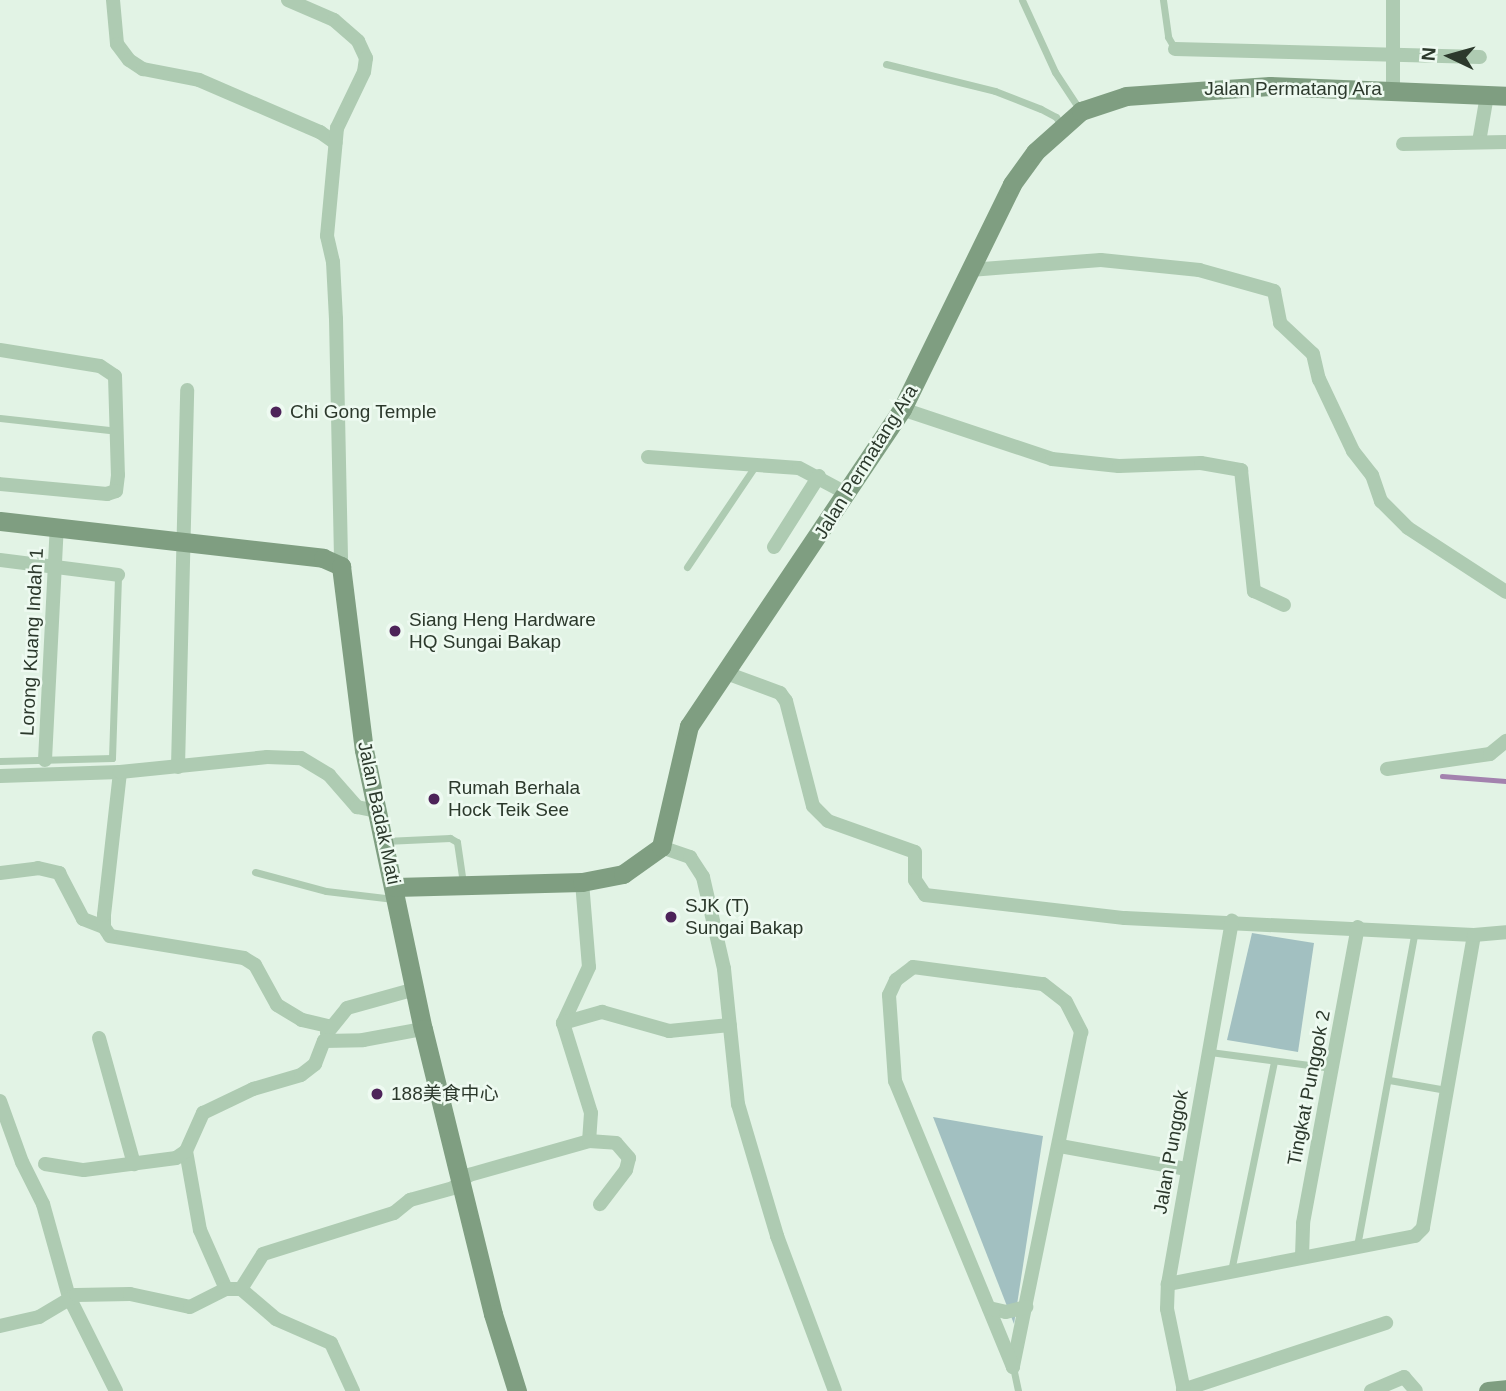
<!DOCTYPE html>
<meta charset="utf-8">
<style>
body{margin:0}
#map{position:relative;width:1506px;height:1391px;overflow:hidden;background:#e2f3e5;font-family:Helvetica,"Noto Sans SC",sans-serif}
div>[style]{position:absolute}
[style*='--x']{left:calc(var(--x)*1px);top:calc(var(--y)*1px);width:calc(var(--w)*1px);rotate:calc(var(--a)*1deg)}
.green>*{inset:0;background:#a2c0c1}
.stream>*{height:4.5px;margin:-2.25px;padding:0 2.25px;transform-origin:2.25px;border-radius:2.25px;background:#a382ae}
.service>*{height:7px;margin:-3.5px;padding:0 3.5px;transform-origin:3.5px;border-radius:3.5px;background:#aecbb2}
.minor>*{height:14px;margin:-7px;padding:0 7px;transform-origin:7px;border-radius:7px;background:#aecbb2}
.secondary>*{height:19px;margin:-9.5px;padding:0 9.5px;transform-origin:9.5px;border-radius:9.5px;background:#7f9e81}
.dots>*{width:19px;height:19px;translate:-50% -50%;box-sizing:border-box;border:4px solid #eefaf1;border-radius:50%}
span{translate:-50% -50%;white-space:nowrap;text-align:center;line-height:1.15;-webkit-text-stroke:5px #eefaf1;paint-order:stroke}
.street-label{font-size:19px;color:#2c392c}
.poi-label{font-size:19px;color:#2c392c}
.left{translate:0 -50%;text-align:left}
.north{position:absolute;left:1415px;top:21px;width:70px;height:70px;-webkit-text-stroke:5px #eefaf1;paint-order:stroke;rotate:275deg;font-size:19px;font-weight:700;line-height:28px;text-align:center;color:#2c392c}
.north::after{content:'';display:block;margin:auto;width:24px;height:32px;background:#2c392c;clip-path:polygon(50% 0,100% 100%,50% 72%,0 100%)}
</style>
<div id="map">
<div class="green">
<div style="clip-path:polygon(1252px 933px,1314px 943px,1298px 1052px,1227px 1040px)"></div>
<div style="clip-path:polygon(933px 1117px,1043px 1136px,1014px 1324px)"></div>
</div>
<div class="stream">
<div style="--x:1442;--y:776;--w:64;--a:4.5"></div>
</div>
<div class="service">
<div style="--x:1022;--y:0;--w:79;--a:65.4"></div>
<div style="--x:1055;--y:72;--w:45;--a:56.7"></div>
<div style="--x:1163;--y:0;--w:37;--a:82"></div>
<div style="--x:1168;--y:37;--w:14;--a:60"></div>
<div style="--x:886;--y:64;--w:112;--a:13.9"></div>
<div style="--x:995;--y:91;--w:49;--a:21.4"></div>
<div style="--x:1041;--y:109;--w:17;--a:28"></div>
<div style="--x:1056;--y:117;--w:11;--a:56"></div>
<div style="--x:0;--y:418;--w:119;--a:6.3"></div>
<div style="--x:687;--y:567;--w:122;--a:-56"></div>
<div style="--x:0;--y:761;--w:112;--a:-1.5"></div>
<div style="--x:112;--y:758;--w:183;--a:-88.1"></div>
<div style="--x:385;--y:841;--w:65;--a:-2.6"></div>
<div style="--x:450;--y:838;--w:8;--a:30"></div>
<div style="--x:457;--y:842;--w:41;--a:81.7"></div>
<div style="--x:255;--y:872;--w:73;--a:15"></div>
<div style="--x:326;--y:891;--w:68;--a:6.7"></div>
<div style="--x:1210;--y:1052;--w:123;--a:7.5"></div>
<div style="--x:1389;--y:1080;--w:58;--a:10"></div>
<div style="--x:1357;--y:1246;--w:320;--a:-79.6"></div>
<div style="--x:1231;--y:1271;--w:214;--a:-78.4"></div>
<div style="--x:1013;--y:1367;--w:25;--a:78"></div>
</div>
<div class="minor">
<div style="--x:113;--y:0;--w:44;--a:84.8"></div>
<div style="--x:117;--y:44;--w:20;--a:53"></div>
<div style="--x:129;--y:60;--w:17;--a:33"></div>
<div style="--x:143;--y:69;--w:57;--a:11.1"></div>
<div style="--x:199;--y:80;--w:132;--a:23.3"></div>
<div style="--x:320;--y:132;--w:19;--a:35"></div>
<div style="--x:288;--y:0;--w:50;--a:23.5"></div>
<div style="--x:334;--y:20;--w:32;--a:41"></div>
<div style="--x:358;--y:41;--w:19;--a:65"></div>
<div style="--x:366;--y:58;--w:14;--a:98"></div>
<div style="--x:364;--y:72;--w:62;--a:115.7"></div>
<div style="--x:337;--y:128;--w:108;--a:95.3"></div>
<div style="--x:327;--y:236;--w:27;--a:77"></div>
<div style="--x:333;--y:262;--w:57;--a:87"></div>
<div style="--x:336;--y:319;--w:247;--a:88.8"></div>
<div style="--x:1175;--y:49;--w:305;--a:1.5"></div>
<div style="--x:1393;--y:89;--w:89;--a:-90"></div>
<div style="--x:1479;--y:142;--w:48;--a:-80.3"></div>
<div style="--x:1403;--y:144;--w:103;--a:-1.1"></div>
<div style="--x:970;--y:270;--w:131;--a:-4.4"></div>
<div style="--x:1101;--y:260;--w:99;--a:5.8"></div>
<div style="--x:1199;--y:270;--w:78;--a:15.6"></div>
<div style="--x:1274;--y:291;--w:33;--a:79"></div>
<div style="--x:1280;--y:323;--w:45;--a:43.2"></div>
<div style="--x:1313;--y:354;--w:26;--a:77"></div>
<div style="--x:1319;--y:379;--w:80;--a:64.7"></div>
<div style="--x:1353;--y:451;--w:31;--a:52"></div>
<div style="--x:1372;--y:475;--w:28;--a:71"></div>
<div style="--x:1381;--y:501;--w:38;--a:45"></div>
<div style="--x:1408;--y:528;--w:117;--a:33.1"></div>
<div style="--x:0;--y:350;--w:101;--a:9.1"></div>
<div style="--x:100;--y:366;--w:18;--a:34"></div>
<div style="--x:115;--y:376;--w:99;--a:88.3"></div>
<div style="--x:118;--y:475;--w:16;--a:97"></div>
<div style="--x:116;--y:491;--w:9;--a:162"></div>
<div style="--x:107;--y:494;--w:107;--a:-174.7"></div>
<div style="--x:902;--y:409;--w:158;--a:18.4"></div>
<div style="--x:1052;--y:459;--w:67;--a:6"></div>
<div style="--x:1119;--y:466;--w:82;--a:-2.1"></div>
<div style="--x:1201;--y:463;--w:41;--a:9.9"></div>
<div style="--x:1241;--y:470;--w:122;--a:83.9"></div>
<div style="--x:1254;--y:591;--w:33;--a:25"></div>
<div style="--x:648;--y:457;--w:151;--a:4.2"></div>
<div style="--x:799;--y:468;--w:55;--a:28"></div>
<div style="--x:774;--y:547;--w:84;--a:-57.6"></div>
<div style="--x:0;--y:560;--w:119;--a:7.2"></div>
<div style="--x:726;--y:673;--w:58;--a:20.3"></div>
<div style="--x:780;--y:693;--w:10;--a:53"></div>
<div style="--x:786;--y:701;--w:108;--a:75.6"></div>
<div style="--x:813;--y:806;--w:21;--a:45"></div>
<div style="--x:828;--y:821;--w:92;--a:19.6"></div>
<div style="--x:915;--y:852;--w:28;--a:90"></div>
<div style="--x:915;--y:880;--w:18;--a:56"></div>
<div style="--x:925;--y:895;--w:201;--a:6.6"></div>
<div style="--x:1125;--y:918;--w:349;--a:2.8"></div>
<div style="--x:1474;--y:935;--w:297;--a:99.9"></div>
<div style="--x:1423;--y:1228;--w:11;--a:135"></div>
<div style="--x:1415;--y:1236;--w:252;--a:169"></div>
<div style="--x:45;--y:760;--w:233;--a:-87.1"></div>
<div style="--x:178;--y:767;--w:377;--a:-88.6"></div>
<div style="--x:1387;--y:769;--w:104;--a:-8.3"></div>
<div style="--x:1490;--y:754;--w:21;--a:-39"></div>
<div style="--x:0;--y:776;--w:120;--a:-1.9"></div>
<div style="--x:661;--y:847;--w:31;--a:19"></div>
<div style="--x:690;--y:857;--w:24;--a:57"></div>
<div style="--x:703;--y:877;--w:94;--a:77.1"></div>
<div style="--x:724;--y:969;--w:136;--a:84.1"></div>
<div style="--x:738;--y:1104;--w:138;--a:73.5"></div>
<div style="--x:777;--y:1236;--w:165;--a:69.5"></div>
<div style="--x:0;--y:873;--w:38;--a:-7"></div>
<div style="--x:38;--y:868;--w:22;--a:13"></div>
<div style="--x:59;--y:873;--w:52;--a:62.4"></div>
<div style="--x:83;--y:919;--w:22;--a:21"></div>
<div style="--x:582;--y:882;--w:85;--a:85.3"></div>
<div style="--x:589;--y:967;--w:62;--a:114.9"></div>
<div style="--x:563;--y:1023;--w:94;--a:72.7"></div>
<div style="--x:591;--y:1113;--w:28;--a:94"></div>
<div style="--x:1474;--y:935;--w:32;--a:-5"></div>
<div style="--x:913;--y:967;--w:131;--a:7.5"></div>
<div style="--x:1043;--y:984;--w:29;--a:38"></div>
<div style="--x:1066;--y:1002;--w:34;--a:63"></div>
<div style="--x:1081;--y:1032;--w:342;--a:101.5"></div>
<div style="--x:1013;--y:1367;--w:309;--a:-112.4"></div>
<div style="--x:895;--y:1081;--w:86;--a:-94"></div>
<div style="--x:889;--y:995;--w:17;--a:-65"></div>
<div style="--x:896;--y:980;--w:21;--a:-37"></div>
<div style="--x:563;--y:1023;--w:41;--a:-15.8"></div>
<div style="--x:602;--y:1012;--w:70;--a:15.8"></div>
<div style="--x:669;--y:1031;--w:61;--a:-5.6"></div>
<div style="--x:328;--y:1026;--w:27;--a:-167"></div>
<div style="--x:302;--y:1020;--w:29;--a:-149"></div>
<div style="--x:277;--y:1005;--w:46;--a:-118.8"></div>
<div style="--x:255;--y:965;--w:13;--a:-148"></div>
<div style="--x:244;--y:958;--w:136;--a:-170.7"></div>
<div style="--x:110;--y:936;--w:11;--a:-124"></div>
<div style="--x:104;--y:927;--w:12;--a:-90"></div>
<div style="--x:104;--y:915;--w:144;--a:-83.6"></div>
<div style="--x:120;--y:772;--w:148;--a:-5.8"></div>
<div style="--x:267;--y:757;--w:34;--a:2"></div>
<div style="--x:301;--y:758;--w:33;--a:31"></div>
<div style="--x:329;--y:775;--w:43;--a:48.8"></div>
<div style="--x:357;--y:807;--w:21;--a:11"></div>
<div style="--x:327;--y:1033;--w:32;--a:-51"></div>
<div style="--x:347;--y:1008;--w:71;--a:-15.6"></div>
<div style="--x:99;--y:1038;--w:131;--a:74.5"></div>
<div style="--x:0;--y:1101;--w:65;--a:70.2"></div>
<div style="--x:22;--y:1162;--w:47;--a:63.4"></div>
<div style="--x:43;--y:1204;--w:97;--a:74.4"></div>
<div style="--x:69;--y:1297;--w:105;--a:63.4"></div>
<div style="--x:1060;--y:1146;--w:129;--a:10.3"></div>
<div style="--x:186;--y:1151;--w:80;--a:80"></div>
<div style="--x:200;--y:1230;--w:64;--a:66.2"></div>
<div style="--x:226;--y:1289;--w:15;--a:0"></div>
<div style="--x:241;--y:1289;--w:46;--a:40.6"></div>
<div style="--x:276;--y:1319;--w:60;--a:23.6"></div>
<div style="--x:331;--y:1343;--w:53;--a:65.4"></div>
<div style="--x:45;--y:1164;--w:39;--a:9"></div>
<div style="--x:84;--y:1170;--w:93;--a:-7.4"></div>
<div style="--x:176;--y:1158;--w:12;--a:-35"></div>
<div style="--x:186;--y:1151;--w:42;--a:-65.9"></div>
<div style="--x:203;--y:1113;--w:55;--a:-25.6"></div>
<div style="--x:253;--y:1089;--w:50;--a:-16.3"></div>
<div style="--x:301;--y:1075;--w:18;--a:-38"></div>
<div style="--x:315;--y:1064;--w:25;--a:-69"></div>
<div style="--x:324;--y:1041;--w:39;--a:-1"></div>
<div style="--x:363;--y:1040;--w:61;--a:-10.4"></div>
<div style="--x:1302;--y:1256;--w:33;--a:-88"></div>
<div style="--x:1303;--y:1223;--w:301;--a:-79.5"></div>
<div style="--x:241;--y:1289;--w:41;--a:-57.8"></div>
<div style="--x:263;--y:1254;--w:137;--a:-17.4"></div>
<div style="--x:394;--y:1213;--w:21;--a:-39"></div>
<div style="--x:410;--y:1200;--w:45;--a:-15.6"></div>
<div style="--x:453;--y:1188;--w:21;--a:-39"></div>
<div style="--x:469;--y:1175;--w:125;--a:-15.8"></div>
<div style="--x:589;--y:1141;--w:27;--a:4"></div>
<div style="--x:616;--y:1143;--w:20;--a:49"></div>
<div style="--x:629;--y:1158;--w:12;--a:104"></div>
<div style="--x:626;--y:1170;--w:43;--a:127.4"></div>
<div style="--x:989;--y:1308;--w:17;--a:13"></div>
<div style="--x:1006;--y:1312;--w:21;--a:-14"></div>
<div style="--x:0;--y:1326;--w:40;--a:-13"></div>
<div style="--x:39;--y:1317;--w:43;--a:-30.7"></div>
<div style="--x:76;--y:1295;--w:54;--a:-1.1"></div>
<div style="--x:130;--y:1294;--w:61;--a:12.2"></div>
<div style="--x:190;--y:1307;--w:40;--a:-26.6"></div>
<div style="--x:1183;--y:1390;--w:214;--a:-18.3"></div>
<div style="--x:1184;--y:1391;--w:84;--a:-101.7"></div>
<div style="--x:1167;--y:1309;--w:25;--a:-88"></div>
<div style="--x:1168;--y:1284;--w:369;--a:-80"></div>
<div style="--x:1371;--y:1391;--w:36;--a:-23"></div>
<div style="--x:1404;--y:1377;--w:18;--a:49"></div>
</div>
<div class="secondary">
<div style="--x:0;--y:521;--w:325;--a:6.5"></div>
<div style="--x:323;--y:558;--w:20;--a:24"></div>
<div style="--x:341;--y:566;--w:185;--a:82.9"></div>
<div style="--x:364;--y:750;--w:285;--a:78.1"></div>
<div style="--x:423;--y:1029;--w:293;--a:76.2"></div>
<div style="--x:493;--y:1314;--w:81;--a:72.7"></div>
<div style="--x:395;--y:887;--w:187;--a:-1.5"></div>
<div style="--x:582;--y:882;--w:42;--a:-11"></div>
<div style="--x:623;--y:874;--w:47;--a:-35.4"></div>
<div style="--x:661;--y:847;--w:124;--a:-77"></div>
<div style="--x:689;--y:726;--w:382;--a:-56.1"></div>
<div style="--x:902;--y:409;--w:250;--a:-63.9"></div>
<div style="--x:1012;--y:184;--w:39;--a:-54"></div>
<div style="--x:1035;--y:152;--w:62;--a:-41.7"></div>
<div style="--x:1081;--y:111;--w:47;--a:-18.4"></div>
<div style="--x:1126;--y:96;--w:144;--a:-4"></div>
<div style="--x:1270;--y:86;--w:236;--a:2.4"></div>
<div style="--x:1488;--y:1391;--w:18;--a:-6"></div>
</div>
<div class="dots">
<div style="left:276px;top:412px;background:#4d2359"></div>
<div style="left:395px;top:631px;background:#4d2359"></div>
<div style="left:434px;top:799px;background:#4d2359"></div>
<div style="left:671px;top:917px;background:#4d2359"></div>
<div style="left:377px;top:1094px;background:#4d2359"></div>
</div>
<div class="street-label">
<span style="left:1293px;top:89px">Jalan Permatang Ara</span>
<span style="left:866px;top:462px;rotate:-58deg">Jalan Permatang Ara</span>
<span style="left:32px;top:642px;rotate:-87deg">Lorong Kuang Indah 1</span>
<span style="left:379px;top:813px;rotate:78deg">Jalan Badak Mati</span>
<span style="left:1309px;top:1088px;rotate:-79deg">Tingkat Punggok 2</span>
<span style="left:1171px;top:1152px;rotate:-80deg">Jalan Punggok</span>
</div>
<div class="poi-label">
<span class="left" style="left:290px;top:412px">Chi Gong Temple</span>
<span class="left" style="left:409px;top:631px">Siang Heng Hardware<br>HQ Sungai Bakap</span>
<span class="left" style="left:448px;top:799px">Rumah Berhala<br>Hock Teik See</span>
<span class="left" style="left:685px;top:917px">SJK (T)<br>Sungai Bakap</span>
<span class="left" style="left:391px;top:1094px">188美食中心</span>
</div>
<div class="north">N</div>
</div>
